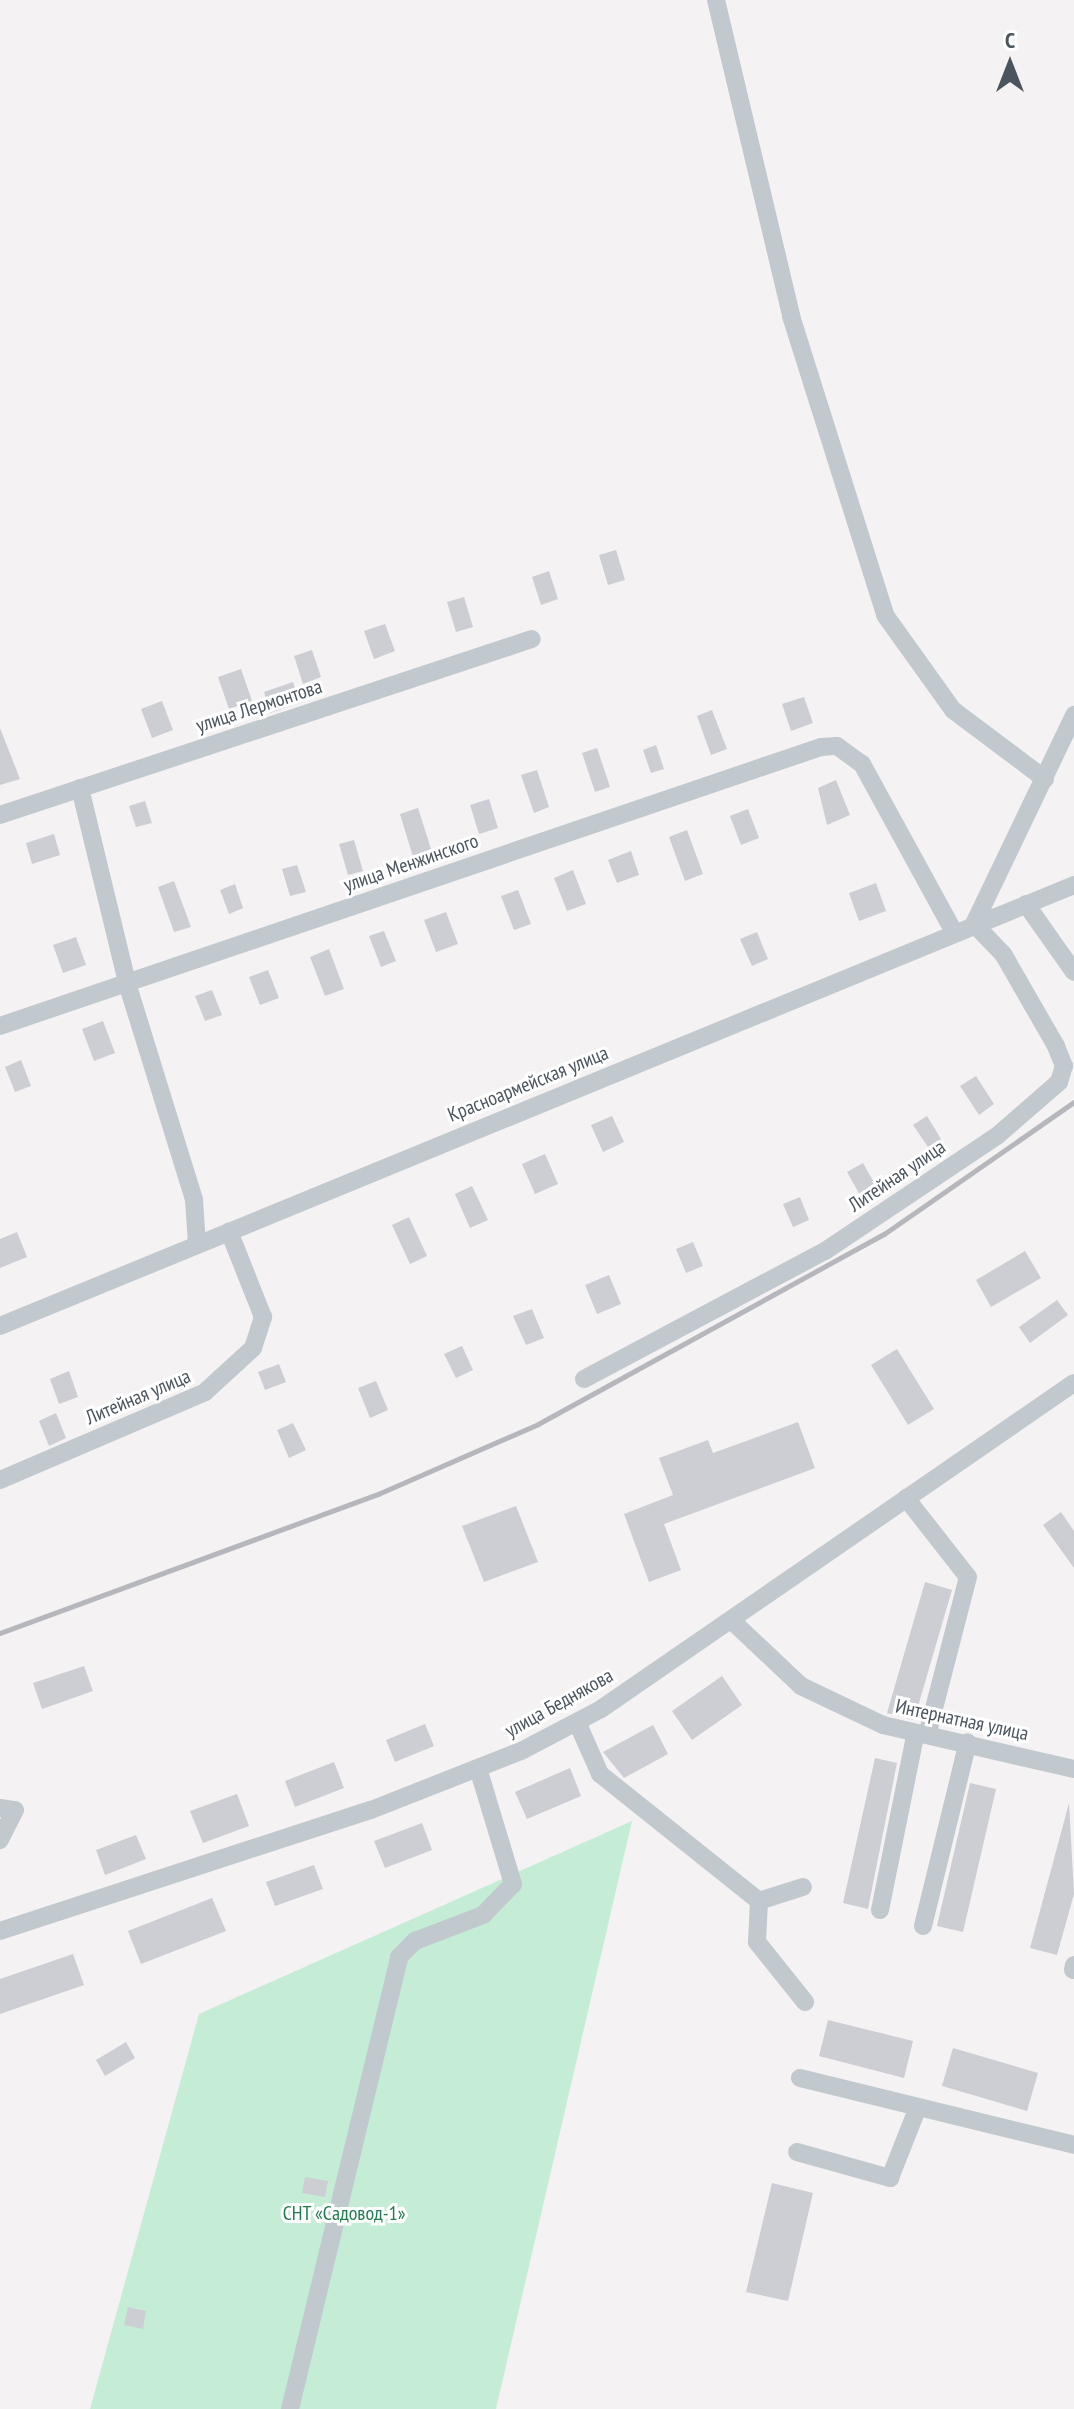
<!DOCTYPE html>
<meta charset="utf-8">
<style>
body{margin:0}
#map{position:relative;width:1074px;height:2409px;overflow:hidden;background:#f4f2f2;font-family:"PT Sans Narrow",sans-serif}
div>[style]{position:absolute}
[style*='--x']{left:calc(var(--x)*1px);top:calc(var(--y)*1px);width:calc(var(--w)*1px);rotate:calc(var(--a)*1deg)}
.green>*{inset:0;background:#c5edd5}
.building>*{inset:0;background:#ccced4}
.minor>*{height:18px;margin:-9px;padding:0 9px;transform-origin:9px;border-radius:9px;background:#c1c9cf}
.rail>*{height:5px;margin:-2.5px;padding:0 2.5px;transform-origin:2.5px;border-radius:2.5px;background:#b5b7bc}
span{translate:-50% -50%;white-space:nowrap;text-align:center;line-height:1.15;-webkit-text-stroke:6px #fff;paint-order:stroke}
.street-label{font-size:20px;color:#4b555e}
.park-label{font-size:20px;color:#1f7c4f}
.north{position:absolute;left:970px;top:24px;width:80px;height:80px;-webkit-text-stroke:6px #fff;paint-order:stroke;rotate:0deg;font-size:22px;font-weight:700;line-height:32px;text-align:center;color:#4b555e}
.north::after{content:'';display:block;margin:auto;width:28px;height:36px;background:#4b555e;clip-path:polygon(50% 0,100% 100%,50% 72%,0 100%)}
</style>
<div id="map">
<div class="green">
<div style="clip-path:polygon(632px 1821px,496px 2409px,90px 2409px,199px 2014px)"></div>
</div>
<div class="building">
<div style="clip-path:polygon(616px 550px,625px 580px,608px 585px,599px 555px)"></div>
<div style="clip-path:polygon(549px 571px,558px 599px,541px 605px,532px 577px)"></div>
<div style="clip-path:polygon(464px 597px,473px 627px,456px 632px,447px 602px)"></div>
<div style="clip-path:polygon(385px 624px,395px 651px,374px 659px,364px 631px)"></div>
<div style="clip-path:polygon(312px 650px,321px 677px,303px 684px,294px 656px)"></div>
<div style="clip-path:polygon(241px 669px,252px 701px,229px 709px,218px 677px)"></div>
<div style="clip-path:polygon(293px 682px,300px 703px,270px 713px,264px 692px)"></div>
<div style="clip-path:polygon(804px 697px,813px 723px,791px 731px,782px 704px)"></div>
<div style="clip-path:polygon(162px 701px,173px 730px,152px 738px,141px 709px)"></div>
<div style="clip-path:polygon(712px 710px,727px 749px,711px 755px,697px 716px)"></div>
<div style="clip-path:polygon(0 728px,20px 779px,0 785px)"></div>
<div style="clip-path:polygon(656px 745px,664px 769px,651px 773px,643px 750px)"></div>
<div style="clip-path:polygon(597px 748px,610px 787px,595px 792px,582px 753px)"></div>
<div style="clip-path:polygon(537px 770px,549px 807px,534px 813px,521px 775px)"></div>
<div style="clip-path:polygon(836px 780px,850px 815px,827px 825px,818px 788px)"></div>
<div style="clip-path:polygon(489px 799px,498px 828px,479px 834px,470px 805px)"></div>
<div style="clip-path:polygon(145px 801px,152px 823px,136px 827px,129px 806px)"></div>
<div style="clip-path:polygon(418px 808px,432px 852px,413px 857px,400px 814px)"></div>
<div style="clip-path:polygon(748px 809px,759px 838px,741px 845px,730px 816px)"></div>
<div style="clip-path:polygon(687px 830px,703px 874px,685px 881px,669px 837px)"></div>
<div style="clip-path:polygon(54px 834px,60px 855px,32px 864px,26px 843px)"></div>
<div style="clip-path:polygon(354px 840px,363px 871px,348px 875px,339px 844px)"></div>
<div style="clip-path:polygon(631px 851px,639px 875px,617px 883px,608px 860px)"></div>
<div style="clip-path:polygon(297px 865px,306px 892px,290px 896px,282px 869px)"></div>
<div style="clip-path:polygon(573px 870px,586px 904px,567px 911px,554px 878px)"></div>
<div style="clip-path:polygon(174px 881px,191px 927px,174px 932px,158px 887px)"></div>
<div style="clip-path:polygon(876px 883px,886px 911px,859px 921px,849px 893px)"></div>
<div style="clip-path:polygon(235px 884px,243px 908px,229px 914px,220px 890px)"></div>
<div style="clip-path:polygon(518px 890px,531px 924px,514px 930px,501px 896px)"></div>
<div style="clip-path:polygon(446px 912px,458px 944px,436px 952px,424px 920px)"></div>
<div style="clip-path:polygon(384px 931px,396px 961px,381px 967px,369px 936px)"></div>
<div style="clip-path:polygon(757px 932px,768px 959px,752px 966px,740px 939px)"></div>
<div style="clip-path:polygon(76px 937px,86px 965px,63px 973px,53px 945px)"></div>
<div style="clip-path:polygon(329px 949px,344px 989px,325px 996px,310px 957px)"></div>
<div style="clip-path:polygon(268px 970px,279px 998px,260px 1005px,249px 977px)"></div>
<div style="clip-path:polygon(212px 990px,222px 1015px,205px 1021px,195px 996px)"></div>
<div style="clip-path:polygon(103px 1021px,115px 1053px,94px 1061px,82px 1029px)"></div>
<div style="clip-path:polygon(21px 1060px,31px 1086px,15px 1092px,5px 1067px)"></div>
<div style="clip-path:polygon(976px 1076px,994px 1104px,979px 1115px,960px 1086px)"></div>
<div style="clip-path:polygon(612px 1116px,624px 1142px,603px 1152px,591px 1125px)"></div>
<div style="clip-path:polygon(927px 1116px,941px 1139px,928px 1147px,913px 1125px)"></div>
<div style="clip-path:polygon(545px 1154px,558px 1184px,535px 1194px,522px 1164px)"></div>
<div style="clip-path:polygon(863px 1163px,876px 1186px,860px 1195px,847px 1172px)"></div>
<div style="clip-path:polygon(472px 1186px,488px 1220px,470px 1228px,455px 1194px)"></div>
<div style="clip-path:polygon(800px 1197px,809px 1220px,793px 1227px,783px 1204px)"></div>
<div style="clip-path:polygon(409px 1217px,427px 1256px,410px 1264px,392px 1225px)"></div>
<div style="clip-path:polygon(17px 1232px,27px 1257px,0 1268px,0 1239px)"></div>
<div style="clip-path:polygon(693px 1242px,703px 1266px,686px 1273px,676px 1249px)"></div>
<div style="clip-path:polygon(1025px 1251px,1041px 1278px,991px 1307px,976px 1280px)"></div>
<div style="clip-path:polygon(609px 1275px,621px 1304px,597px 1314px,585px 1285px)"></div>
<div style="clip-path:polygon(1057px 1300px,1068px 1315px,1030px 1343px,1019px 1327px)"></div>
<div style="clip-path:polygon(532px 1309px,544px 1338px,526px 1345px,513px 1316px)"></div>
<div style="clip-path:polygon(462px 1346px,473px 1370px,456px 1378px,444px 1354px)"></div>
<div style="clip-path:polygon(897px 1349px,934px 1409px,908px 1425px,871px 1365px)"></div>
<div style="clip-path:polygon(279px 1364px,286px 1382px,265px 1390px,258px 1372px)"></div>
<div style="clip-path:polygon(69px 1371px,78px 1397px,59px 1404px,50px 1379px)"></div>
<div style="clip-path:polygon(376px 1381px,388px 1410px,370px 1418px,358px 1388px)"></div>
<div style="clip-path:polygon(56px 1413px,66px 1438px,49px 1446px,39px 1421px)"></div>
<div style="clip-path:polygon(798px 1422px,815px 1468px,664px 1524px,681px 1570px,649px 1582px,624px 1514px,673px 1495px,659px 1458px,708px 1440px,713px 1453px)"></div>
<div style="clip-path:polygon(293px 1423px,306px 1450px,289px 1458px,277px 1430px)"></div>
<div style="clip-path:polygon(516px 1506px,538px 1562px,484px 1582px,462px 1526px)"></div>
<div style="clip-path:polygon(1061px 1512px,1074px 1531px,1074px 1568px,1043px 1525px)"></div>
<div style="clip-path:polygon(925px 1582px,952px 1590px,914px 1720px,887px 1713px)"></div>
<div style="clip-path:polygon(84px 1666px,93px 1691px,42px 1709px,33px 1683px)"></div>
<div style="clip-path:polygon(722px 1676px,742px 1705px,692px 1740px,672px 1711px)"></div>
<div style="clip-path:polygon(425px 1724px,434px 1746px,395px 1762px,386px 1740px)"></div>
<div style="clip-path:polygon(653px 1725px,668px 1754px,624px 1778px,603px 1752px)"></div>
<div style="clip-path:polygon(875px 1758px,897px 1763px,868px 1909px,843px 1903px)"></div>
<div style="clip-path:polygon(334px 1762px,344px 1788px,295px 1807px,285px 1781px)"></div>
<div style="clip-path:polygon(570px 1768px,581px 1796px,527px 1819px,515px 1792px)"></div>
<div style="clip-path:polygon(970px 1783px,996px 1789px,963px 1932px,937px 1926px)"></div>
<div style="clip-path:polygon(237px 1794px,249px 1826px,203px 1843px,190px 1811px)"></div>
<div style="clip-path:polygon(1069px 1803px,1074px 1894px,1057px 1955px,1030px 1948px)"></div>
<div style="clip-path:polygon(422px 1823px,432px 1850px,385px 1868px,374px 1841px)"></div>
<div style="clip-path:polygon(136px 1835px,146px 1859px,105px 1875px,96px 1850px)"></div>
<div style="clip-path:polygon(314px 1865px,323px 1889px,275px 1906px,266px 1882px)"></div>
<div style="clip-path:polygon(212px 1898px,226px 1931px,141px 1964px,128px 1931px)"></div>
<div style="clip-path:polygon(73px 1954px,84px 1985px,0 2014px,0 1979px)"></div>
<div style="clip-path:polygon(828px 2020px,913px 2041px,904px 2078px,819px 2056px)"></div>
<div style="clip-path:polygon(126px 2042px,135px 2058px,105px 2076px,96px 2060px)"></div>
<div style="clip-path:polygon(953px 2048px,1038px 2073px,1027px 2111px,942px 2086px)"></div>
<div style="clip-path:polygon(305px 2177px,328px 2181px,325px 2197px,302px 2193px)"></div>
<div style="clip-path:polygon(772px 2183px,813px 2193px,788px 2301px,746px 2292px)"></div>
<div style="clip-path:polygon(128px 2307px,146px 2311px,143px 2329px,124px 2325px)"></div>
</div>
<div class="minor">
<div style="--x:716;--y:0;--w:325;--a:76.6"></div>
<div style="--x:791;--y:316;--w:313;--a:72.5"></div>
<div style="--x:885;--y:615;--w:117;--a:54.4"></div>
<div style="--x:953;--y:710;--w:115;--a:36.9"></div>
<div style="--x:80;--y:788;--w:201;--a:76.4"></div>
<div style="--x:127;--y:983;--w:227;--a:72.8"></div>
<div style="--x:194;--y:1200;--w:44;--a:86.1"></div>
<div style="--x:0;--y:815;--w:560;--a:-18.31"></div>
<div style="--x:1026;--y:904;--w:83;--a:54.8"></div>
<div style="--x:0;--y:1026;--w:867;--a:-18.77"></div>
<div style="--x:821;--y:747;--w:16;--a:-4"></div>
<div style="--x:837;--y:746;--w:31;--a:36"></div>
<div style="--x:862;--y:764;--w:192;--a:61.3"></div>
<div style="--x:0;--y:1326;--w:1161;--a:-22.32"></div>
<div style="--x:584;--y:1379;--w:273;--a:-28"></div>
<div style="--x:825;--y:1251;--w:208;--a:-33.8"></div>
<div style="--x:998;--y:1135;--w:81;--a:-41"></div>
<div style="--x:1059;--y:1082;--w:17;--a:-73"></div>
<div style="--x:1064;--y:1066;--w:22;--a:-112"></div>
<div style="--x:1056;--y:1046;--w:106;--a:-119.9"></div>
<div style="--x:1003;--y:954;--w:42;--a:-134"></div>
<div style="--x:974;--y:924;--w:232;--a:-64.4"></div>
<div style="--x:0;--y:1480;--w:223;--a:-23.2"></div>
<div style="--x:205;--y:1392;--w:65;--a:-42.5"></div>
<div style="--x:253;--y:1348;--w:33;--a:-72"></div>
<div style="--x:263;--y:1317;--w:92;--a:-111.6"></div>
<div style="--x:906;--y:1498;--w:100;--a:51.9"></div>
<div style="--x:968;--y:1577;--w:163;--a:104.5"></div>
<div style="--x:731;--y:1620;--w:96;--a:43.3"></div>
<div style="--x:801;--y:1686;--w:91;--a:25.4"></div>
<div style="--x:883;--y:1725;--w:196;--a:13"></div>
<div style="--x:577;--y:1722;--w:57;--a:66.1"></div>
<div style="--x:600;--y:1774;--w:203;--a:38.6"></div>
<div style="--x:759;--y:1901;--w:41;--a:92.8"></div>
<div style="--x:757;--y:1942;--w:77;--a:51.3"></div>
<div style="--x:0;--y:1808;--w:15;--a:8"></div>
<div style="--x:15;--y:1810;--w:34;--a:117"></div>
<div style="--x:759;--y:1901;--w:46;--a:-17.7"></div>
<div style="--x:880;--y:1910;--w:177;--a:-78.6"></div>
<div style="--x:923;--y:1926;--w:189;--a:-76.3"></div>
<div style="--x:0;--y:1931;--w:390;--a:-18.1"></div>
<div style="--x:371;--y:1810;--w:163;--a:-21.5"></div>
<div style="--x:523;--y:1750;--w:88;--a:-27.7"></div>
<div style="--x:601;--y:1709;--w:574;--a:-34.58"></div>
<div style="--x:1073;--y:1970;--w:5;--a:-79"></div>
<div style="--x:800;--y:2078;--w:282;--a:13.7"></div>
<div style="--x:797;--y:2152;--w:97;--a:15.6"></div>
<div style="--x:890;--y:2178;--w:76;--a:-68.5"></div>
<div style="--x:290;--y:2409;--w:465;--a:-76.4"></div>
<div style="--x:399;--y:1957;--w:23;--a:-45"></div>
<div style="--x:415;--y:1941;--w:73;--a:-20.9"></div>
<div style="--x:483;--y:1915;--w:43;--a:-45.9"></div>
<div style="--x:513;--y:1884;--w:121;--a:-106.8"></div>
</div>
<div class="rail">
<div style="--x:0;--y:1633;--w:403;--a:-20.2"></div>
<div style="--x:378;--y:1494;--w:175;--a:-23.6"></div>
<div style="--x:538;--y:1424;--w:395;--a:-28.8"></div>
<div style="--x:884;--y:1234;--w:231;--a:-34.8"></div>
</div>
<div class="street-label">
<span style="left:259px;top:706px;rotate:-18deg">улица Лермонтова</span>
<span style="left:411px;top:863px;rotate:-19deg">улица Менжинского</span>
<span style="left:528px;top:1084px;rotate:-22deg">Красноармейская улица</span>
<span style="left:897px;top:1176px;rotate:-34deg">Литейная улица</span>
<span style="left:138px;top:1397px;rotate:-23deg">Литейная улица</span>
<span style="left:559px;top:1703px;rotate:-29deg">улица Беднякова</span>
<span style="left:962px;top:1720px;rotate:12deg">Интернатная улица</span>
</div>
<div class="park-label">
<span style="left:344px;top:2213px">СНТ «Садовод-1»</span>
</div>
<div class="north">С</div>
</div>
